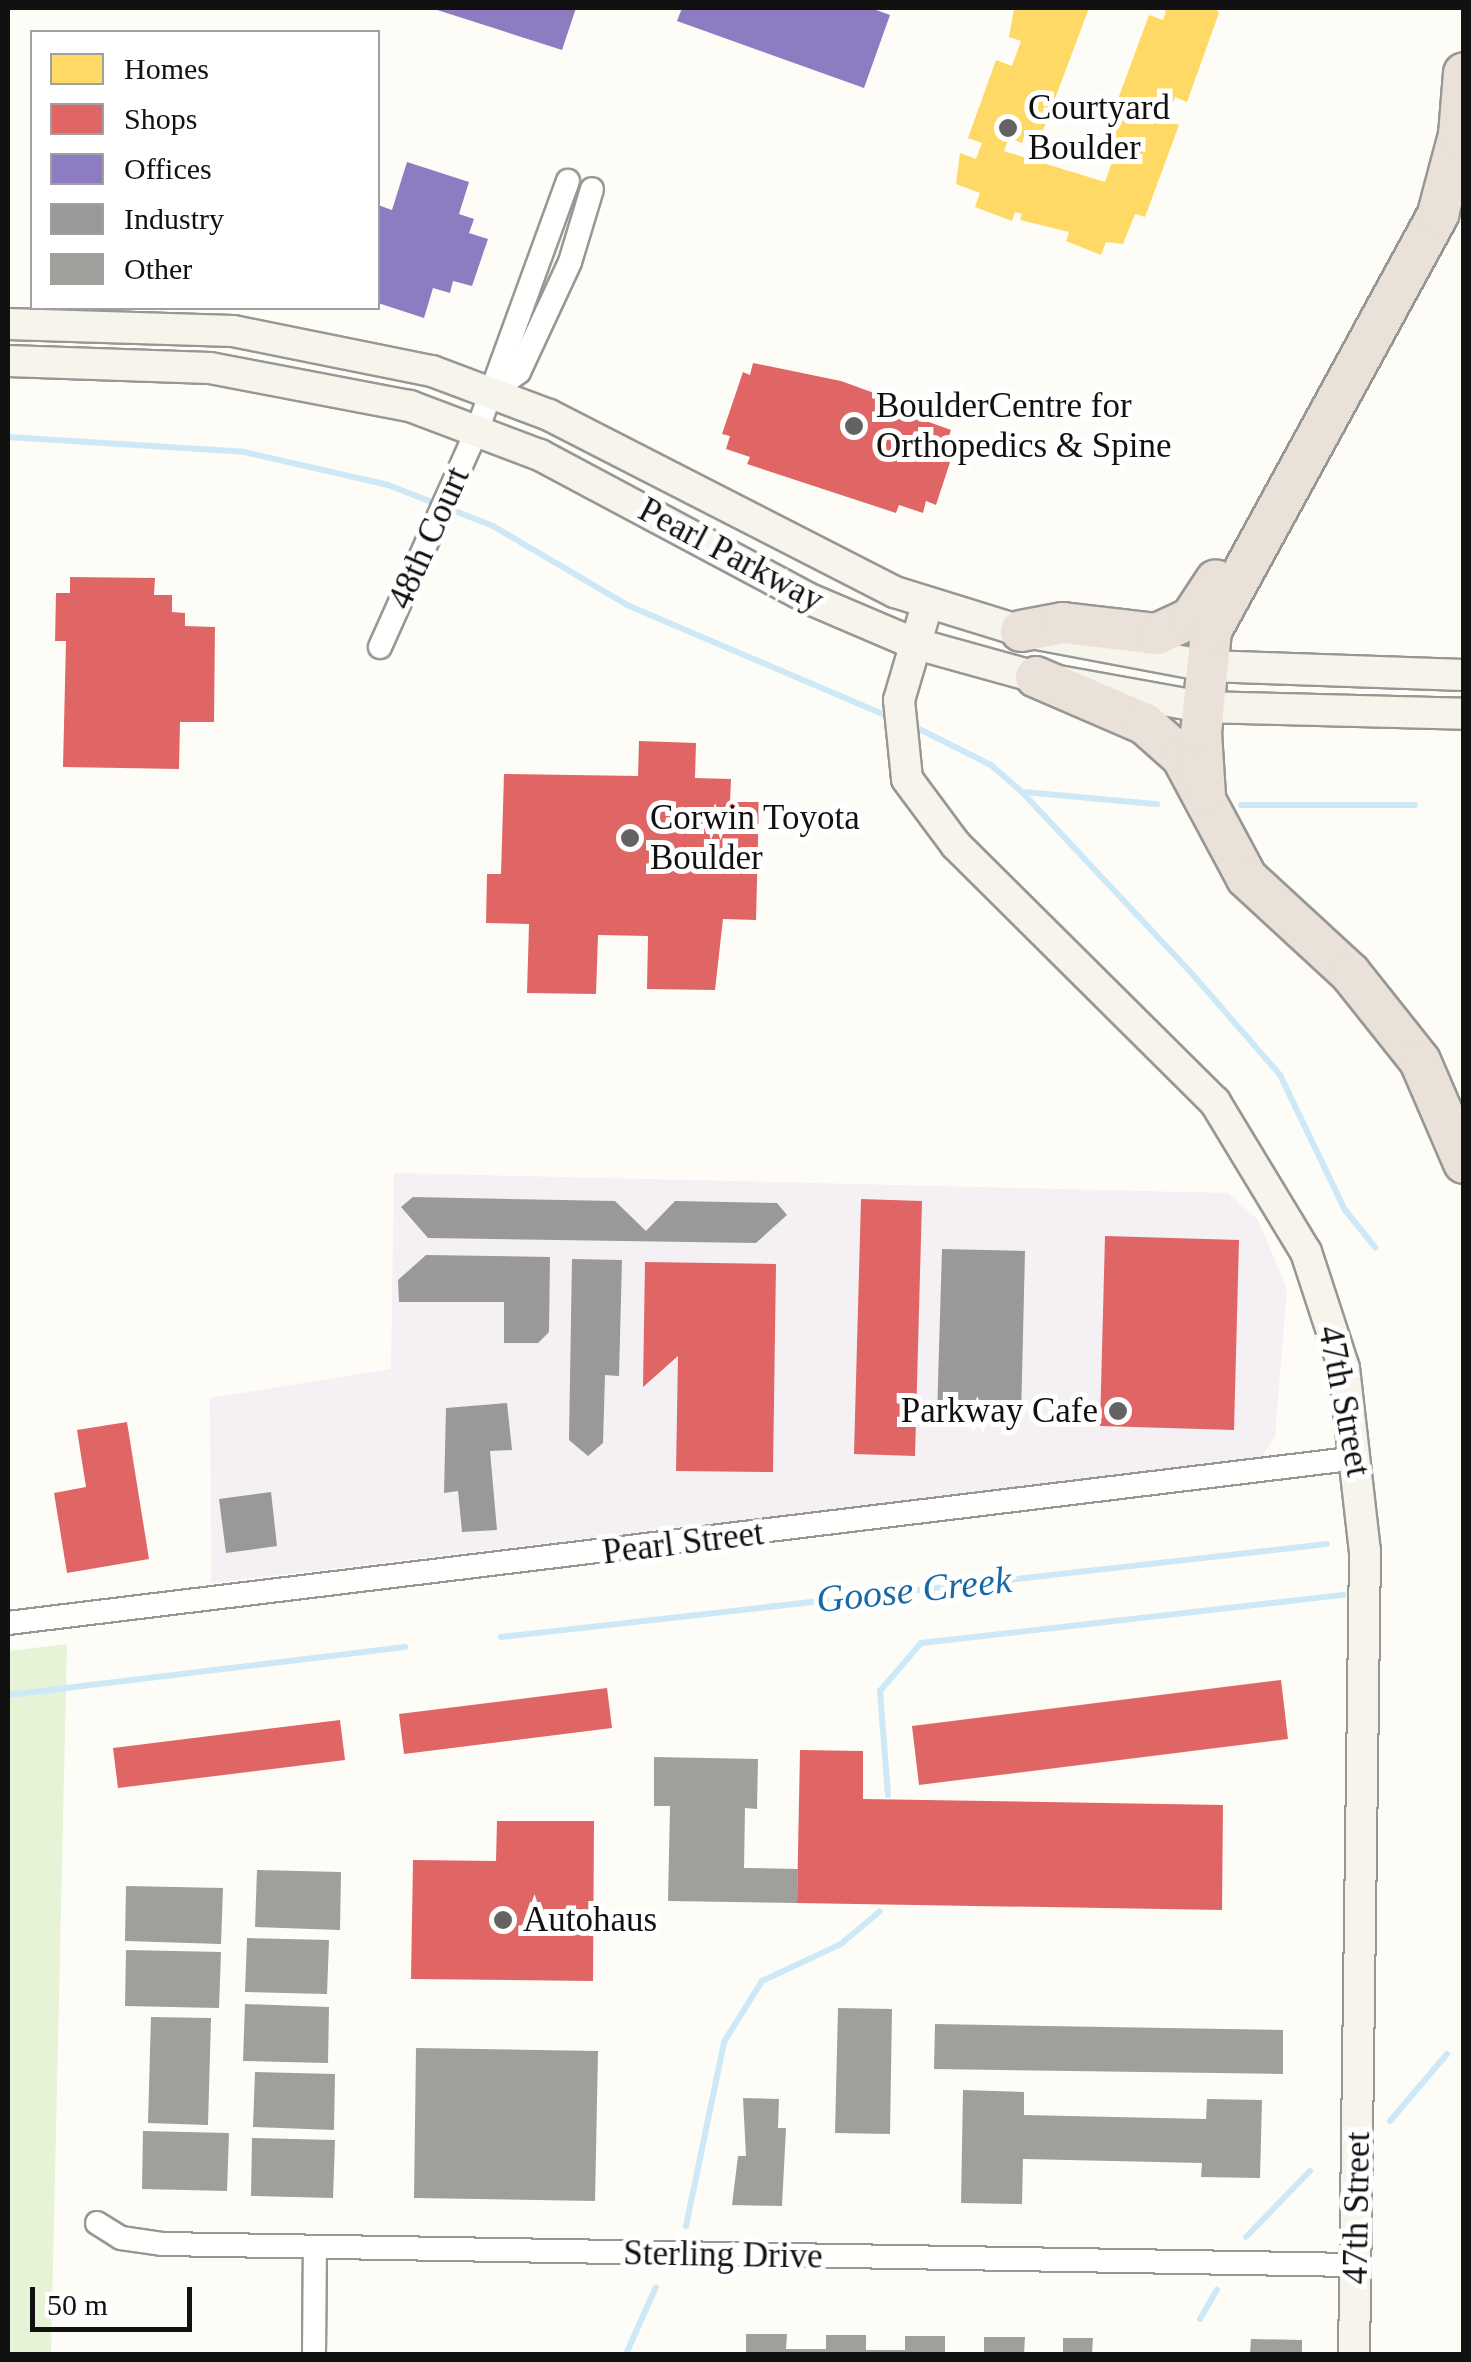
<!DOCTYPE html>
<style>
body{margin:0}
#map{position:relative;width:1471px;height:2362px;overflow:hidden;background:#fdfcf7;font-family:Georgia,serif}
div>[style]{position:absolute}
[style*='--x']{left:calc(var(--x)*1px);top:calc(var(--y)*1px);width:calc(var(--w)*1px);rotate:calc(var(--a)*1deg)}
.industrial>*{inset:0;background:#f5f0f3}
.green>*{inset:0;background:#e7f3d7}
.homes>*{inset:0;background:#ffd966}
.shops>*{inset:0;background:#e06666}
.offices>*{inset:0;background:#8e7cc3}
.industry>*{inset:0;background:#999}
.stream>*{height:6px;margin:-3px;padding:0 3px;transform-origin:3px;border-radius:3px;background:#cde8f7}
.building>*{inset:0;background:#a19f9c}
.roads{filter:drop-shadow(2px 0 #979795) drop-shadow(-2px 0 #979795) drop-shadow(0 2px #979795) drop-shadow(0 -2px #979795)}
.street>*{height:22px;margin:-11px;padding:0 11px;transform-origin:11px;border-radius:11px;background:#fffffe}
.secondary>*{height:30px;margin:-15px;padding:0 15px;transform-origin:15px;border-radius:15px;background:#f6f4eb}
.highway>*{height:40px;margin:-20px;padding:0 20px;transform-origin:20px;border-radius:20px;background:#eae1d8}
.dots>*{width:28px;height:28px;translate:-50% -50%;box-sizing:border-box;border:5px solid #fff;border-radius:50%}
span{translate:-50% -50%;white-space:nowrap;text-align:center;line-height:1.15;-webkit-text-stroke:10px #fff;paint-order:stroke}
.poi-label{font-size:35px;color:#111}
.left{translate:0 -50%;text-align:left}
.right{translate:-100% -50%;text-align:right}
.street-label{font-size:35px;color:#111}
.water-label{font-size:38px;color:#1768a6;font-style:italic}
.frame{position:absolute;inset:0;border:10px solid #111;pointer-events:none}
.legend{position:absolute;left:30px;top:30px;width:350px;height:280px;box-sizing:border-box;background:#fff;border:2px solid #a0a0a0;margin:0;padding:12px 18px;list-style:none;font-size:30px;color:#111}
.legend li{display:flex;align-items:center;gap:20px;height:50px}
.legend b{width:50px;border:2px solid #a0a0a0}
.scale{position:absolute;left:30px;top:2287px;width:162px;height:45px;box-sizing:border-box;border:5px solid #111;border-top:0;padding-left:12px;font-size:30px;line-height:35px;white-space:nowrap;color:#111;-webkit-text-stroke:8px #fff;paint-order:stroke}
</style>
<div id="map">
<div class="industrial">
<div style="clip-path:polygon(394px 1173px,1228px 1193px,1258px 1220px,1287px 1289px,1275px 1436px,1261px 1458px,211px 1583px,210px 1398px,391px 1369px)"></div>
</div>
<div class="green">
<div style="clip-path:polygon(67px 1644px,51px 2354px,8px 2354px,8px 1651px)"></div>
</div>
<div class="homes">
<div style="clip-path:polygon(1014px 8px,1089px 8px,1041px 136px,1026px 131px,1022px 143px,1009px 138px,1004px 151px,1105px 182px,1112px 162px,1097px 156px,1149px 15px,1163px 20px,1166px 11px,1159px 8px,1216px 8px,1219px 13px,1187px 102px,1175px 97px,1166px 121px,1179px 125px,1145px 217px,1135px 214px,1123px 244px,1106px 242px,1101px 255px,1066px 241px,1069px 232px,1020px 220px,1022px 214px,1015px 212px,1012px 221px,975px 207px,980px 193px,956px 184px,960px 153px,976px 159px,982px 143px,968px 138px,996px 60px,1012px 66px,1021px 41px,1009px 37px)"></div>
</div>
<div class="shops">
<div style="clip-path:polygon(753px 363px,841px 381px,929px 413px,926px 421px,951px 430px,947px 441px,956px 444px,936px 505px,926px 501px,923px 513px,899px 505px,896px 513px,747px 464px,750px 457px,726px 449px,730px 436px,722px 434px,743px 372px,750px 375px)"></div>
<div style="clip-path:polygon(70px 577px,155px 578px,154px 595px,172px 595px,172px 612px,185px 613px,185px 626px,215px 627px,214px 722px,180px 722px,179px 769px,63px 767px,66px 641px,55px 641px,56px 593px,70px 593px)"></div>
<div style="clip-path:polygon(639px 741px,696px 743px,695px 778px,731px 779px,730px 802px,759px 802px,756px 920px,723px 919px,715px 990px,647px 989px,648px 936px,598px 935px,596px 994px,527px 993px,529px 924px,486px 923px,487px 874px,501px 874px,504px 774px,638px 776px)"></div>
<div style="clip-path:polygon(861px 1199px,922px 1201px,915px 1456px,854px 1454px)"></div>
<div style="clip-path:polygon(1105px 1236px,1239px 1240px,1234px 1430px,1100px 1426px)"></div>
<div style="clip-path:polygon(645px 1262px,776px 1264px,773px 1472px,676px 1471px,678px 1356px,643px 1387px)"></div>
<div style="clip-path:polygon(127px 1422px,149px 1559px,67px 1573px,54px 1493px,86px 1487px,77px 1430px)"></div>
<div style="clip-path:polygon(1281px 1680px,1288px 1739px,919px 1785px,912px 1726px)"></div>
<div style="clip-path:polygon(607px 1688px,612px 1728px,404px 1754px,399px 1714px)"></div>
<div style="clip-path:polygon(340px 1720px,345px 1760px,118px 1788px,113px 1748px)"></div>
<div style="clip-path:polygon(800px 1750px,863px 1751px,863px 1799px,1223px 1805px,1222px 1910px,797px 1903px)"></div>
<div style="clip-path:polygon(497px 1821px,594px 1821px,593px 1981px,411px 1979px,413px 1860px,496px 1861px)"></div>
</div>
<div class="offices">
<div style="clip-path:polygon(431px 8px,576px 8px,562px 50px)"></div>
<div style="clip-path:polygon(682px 8px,871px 8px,890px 15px,864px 88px,677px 21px)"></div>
<div style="clip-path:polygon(407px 162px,469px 182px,459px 214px,474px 219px,469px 233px,488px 239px,472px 286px,453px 281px,450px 293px,433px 288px,424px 318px,378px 303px,378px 205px,392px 210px)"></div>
</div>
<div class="industry">
<div style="clip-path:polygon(413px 1197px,615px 1201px,646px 1231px,675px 1201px,777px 1203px,787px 1215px,756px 1243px,428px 1238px,401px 1207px)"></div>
<div style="clip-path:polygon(942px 1249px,1025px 1251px,1021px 1418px,937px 1416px)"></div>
<div style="clip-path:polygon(426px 1255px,550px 1257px,549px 1332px,538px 1343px,504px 1343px,504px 1302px,399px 1302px,398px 1280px)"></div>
<div style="clip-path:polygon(572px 1259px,622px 1260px,619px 1376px,605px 1375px,603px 1443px,588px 1456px,569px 1440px)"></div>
<div style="clip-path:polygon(507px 1403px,512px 1450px,490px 1451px,497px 1530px,462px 1532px,458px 1491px,444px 1493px,446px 1408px)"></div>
<div style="clip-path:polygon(271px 1492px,277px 1546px,226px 1553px,219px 1499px)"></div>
</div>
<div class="stream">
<div style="--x:8;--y:437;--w:236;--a:3.6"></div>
<div style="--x:244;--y:452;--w:148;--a:12.9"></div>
<div style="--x:388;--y:485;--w:113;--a:21.3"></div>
<div style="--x:493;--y:526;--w:156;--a:30.5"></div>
<div style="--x:627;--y:605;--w:288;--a:23.1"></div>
<div style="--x:913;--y:726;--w:87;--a:26.6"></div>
<div style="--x:991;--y:765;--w:41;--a:41.1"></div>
<div style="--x:1022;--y:792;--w:252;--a:46.9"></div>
<div style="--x:1194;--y:976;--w:131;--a:49"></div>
<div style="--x:1280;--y:1075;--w:150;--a:64.3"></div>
<div style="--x:1345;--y:1210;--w:48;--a:51"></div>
<div style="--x:1024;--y:792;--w:134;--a:5.2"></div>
<div style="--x:1241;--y:805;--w:174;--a:0"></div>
<div style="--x:501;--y:1637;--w:831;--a:-6.42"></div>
<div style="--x:8;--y:1695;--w:400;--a:-6.9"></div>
<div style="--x:888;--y:1795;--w:104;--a:-94.4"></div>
<div style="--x:880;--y:1691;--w:63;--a:-49.5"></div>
<div style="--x:921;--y:1643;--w:425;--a:-6.5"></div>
<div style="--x:1390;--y:2121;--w:88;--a:-49.6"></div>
<div style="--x:686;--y:2226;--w:188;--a:-78.3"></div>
<div style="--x:724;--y:2042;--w:72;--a:-58.1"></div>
<div style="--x:762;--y:1981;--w:87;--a:-25.1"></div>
<div style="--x:841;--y:1944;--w:50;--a:-40.1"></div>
<div style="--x:1246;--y:2237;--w:92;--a:-45.9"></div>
<div style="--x:1200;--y:2319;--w:34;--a:-60"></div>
<div style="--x:626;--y:2354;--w:73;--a:-65.9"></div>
</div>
<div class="building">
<div style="clip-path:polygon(654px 1757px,758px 1759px,757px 1809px,745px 1808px,744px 1868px,798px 1869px,797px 1903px,668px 1901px,670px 1806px,654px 1806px)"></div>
<div style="clip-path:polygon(257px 1870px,341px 1872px,340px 1930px,255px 1927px)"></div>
<div style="clip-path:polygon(126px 1886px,223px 1888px,221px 1944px,125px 1941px)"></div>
<div style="clip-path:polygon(247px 1938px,329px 1940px,327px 1994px,245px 1992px)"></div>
<div style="clip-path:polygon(126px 1950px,221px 1952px,219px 2008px,125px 2006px)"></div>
<div style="clip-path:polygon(245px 2004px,329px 2007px,328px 2063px,243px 2061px)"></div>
<div style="clip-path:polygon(838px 2008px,892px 2009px,890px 2134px,835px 2133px)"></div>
<div style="clip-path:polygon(151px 2017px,211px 2018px,208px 2125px,148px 2123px)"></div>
<div style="clip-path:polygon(935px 2024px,1283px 2030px,1283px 2074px,934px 2069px)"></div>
<div style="clip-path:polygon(416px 2048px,598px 2051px,595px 2201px,414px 2198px)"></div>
<div style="clip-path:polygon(255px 2072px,335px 2074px,334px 2130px,253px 2127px)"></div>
<div style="clip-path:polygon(963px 2090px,1024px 2092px,1024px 2115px,1206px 2119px,1207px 2099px,1262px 2100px,1260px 2178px,1201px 2177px,1202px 2163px,1023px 2159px,1022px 2204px,961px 2203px)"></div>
<div style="clip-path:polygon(743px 2098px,779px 2099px,778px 2128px,786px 2128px,782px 2206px,732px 2205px,738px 2156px,746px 2156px)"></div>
<div style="clip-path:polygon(143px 2131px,229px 2133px,227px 2191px,142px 2189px)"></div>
<div style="clip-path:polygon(252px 2138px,335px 2140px,333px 2198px,251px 2196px)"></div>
<div style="clip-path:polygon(746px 2334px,787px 2334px,786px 2349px,826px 2349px,826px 2335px,866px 2335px,866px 2350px,905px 2350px,905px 2336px,945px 2336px,945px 2354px,746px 2354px)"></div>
<div style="clip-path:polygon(984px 2337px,1025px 2337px,1024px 2354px,984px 2354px)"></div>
<div style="clip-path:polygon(1063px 2338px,1093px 2338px,1092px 2354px,1063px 2354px)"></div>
<div style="clip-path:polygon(1251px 2339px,1302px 2340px,1302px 2354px,1250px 2354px)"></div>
</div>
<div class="roads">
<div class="street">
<div style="--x:493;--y:391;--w:32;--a:-36"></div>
<div style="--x:519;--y:372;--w:121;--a:-65.1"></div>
<div style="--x:570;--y:262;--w:76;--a:-73.2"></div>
<div style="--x:380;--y:647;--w:240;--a:-65.9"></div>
<div style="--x:478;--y:428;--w:263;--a:-70"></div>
<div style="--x:8;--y:1623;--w:1360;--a:-6.97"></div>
<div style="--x:97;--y:2223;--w:28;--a:32"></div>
<div style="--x:121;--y:2238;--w:41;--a:8.3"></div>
<div style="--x:162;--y:2244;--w:1193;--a:1.01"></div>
<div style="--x:314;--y:2354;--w:107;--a:-89.5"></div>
</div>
<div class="secondary">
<div style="--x:8;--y:324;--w:225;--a:1.8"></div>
<div style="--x:233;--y:331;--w:203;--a:11.4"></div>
<div style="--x:432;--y:371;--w:125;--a:20.6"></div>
<div style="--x:549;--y:415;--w:389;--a:27.1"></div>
<div style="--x:895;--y:592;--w:132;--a:17.2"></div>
<div style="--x:1021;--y:631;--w:189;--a:10.7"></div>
<div style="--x:1207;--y:666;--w:257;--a:2"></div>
<div style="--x:8;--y:361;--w:202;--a:2"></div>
<div style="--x:210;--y:368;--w:204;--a:10.8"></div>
<div style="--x:410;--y:406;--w:139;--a:20.7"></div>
<div style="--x:540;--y:455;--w:308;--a:28.1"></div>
<div style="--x:812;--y:600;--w:110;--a:23.1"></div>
<div style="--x:913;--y:643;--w:128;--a:15.5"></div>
<div style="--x:1036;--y:677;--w:169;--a:10.2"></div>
<div style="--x:1202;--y:707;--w:262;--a:1.5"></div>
<div style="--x:927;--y:605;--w:99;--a:106.4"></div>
<div style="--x:899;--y:700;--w:79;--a:84.2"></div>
<div style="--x:907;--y:779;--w:82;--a:53.4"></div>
<div style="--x:956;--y:845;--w:365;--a:44.8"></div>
<div style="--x:1215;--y:1102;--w:175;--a:58.8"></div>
<div style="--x:1306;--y:1252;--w:122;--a:71.9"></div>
<div style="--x:1344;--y:1368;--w:184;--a:83.5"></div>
<div style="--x:1365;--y:1551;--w:803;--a:90.78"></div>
</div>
<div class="highway">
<div style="--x:1021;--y:631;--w:43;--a:-10.8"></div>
<div style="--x:1063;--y:623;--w:95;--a:6.7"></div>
<div style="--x:1157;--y:634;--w:38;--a:-25"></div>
<div style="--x:1191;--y:618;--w:45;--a:-56.7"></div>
<div style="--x:1036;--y:677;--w:119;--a:23.3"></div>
<div style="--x:1145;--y:724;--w:50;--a:41.7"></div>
<div style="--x:1182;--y:757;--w:137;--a:61.8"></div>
<div style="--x:1247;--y:878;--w:140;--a:42.7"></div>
<div style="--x:1350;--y:973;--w:112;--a:51.5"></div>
<div style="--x:1420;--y:1061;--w:111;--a:66.7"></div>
<div style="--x:1205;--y:796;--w:63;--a:-93.6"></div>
<div style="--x:1201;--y:733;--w:102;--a:-84.4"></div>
<div style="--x:1211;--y:631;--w:475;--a:-61.4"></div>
<div style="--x:1438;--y:214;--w:82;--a:-75.1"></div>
<div style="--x:1459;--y:135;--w:62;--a:-85.4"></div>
</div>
</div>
<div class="dots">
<div style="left:1008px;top:128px;background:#646362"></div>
<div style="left:854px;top:426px;background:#646362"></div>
<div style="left:630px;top:838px;background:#646362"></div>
<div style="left:1118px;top:1411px;background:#646362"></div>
<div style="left:503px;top:1920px;background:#646362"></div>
</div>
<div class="poi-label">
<span class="left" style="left:1028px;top:128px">Courtyard<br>Boulder</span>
<span class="left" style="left:876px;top:426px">BoulderCentre for<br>Orthopedics &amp; Spine</span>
<span class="left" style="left:650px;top:838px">Corwin Toyota<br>Boulder</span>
<span class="right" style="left:1098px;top:1411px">Parkway Cafe</span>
<span class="left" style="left:523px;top:1920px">Autohaus</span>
</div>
<div class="street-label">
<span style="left:429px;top:538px;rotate:-66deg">48th Court</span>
<span style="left:731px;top:555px;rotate:28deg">Pearl Parkway</span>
<span style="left:1344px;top:1401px;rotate:79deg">47th Street</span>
<span style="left:683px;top:1543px;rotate:-7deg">Pearl Street</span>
<span style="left:1357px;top:2208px;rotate:-89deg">47th Street</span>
<span style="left:723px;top:2255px;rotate:1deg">Sterling Drive</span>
</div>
<div class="water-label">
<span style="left:914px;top:1590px;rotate:-6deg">Goose Creek</span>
</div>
<div class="frame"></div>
<ul class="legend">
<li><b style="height:28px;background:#ffd966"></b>Homes</li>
<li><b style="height:28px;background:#e06666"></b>Shops</li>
<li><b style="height:28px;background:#8e7cc3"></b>Offices</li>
<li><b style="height:28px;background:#999"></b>Industry</li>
<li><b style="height:28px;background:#a19f9c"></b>Other</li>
</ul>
<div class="scale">50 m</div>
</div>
